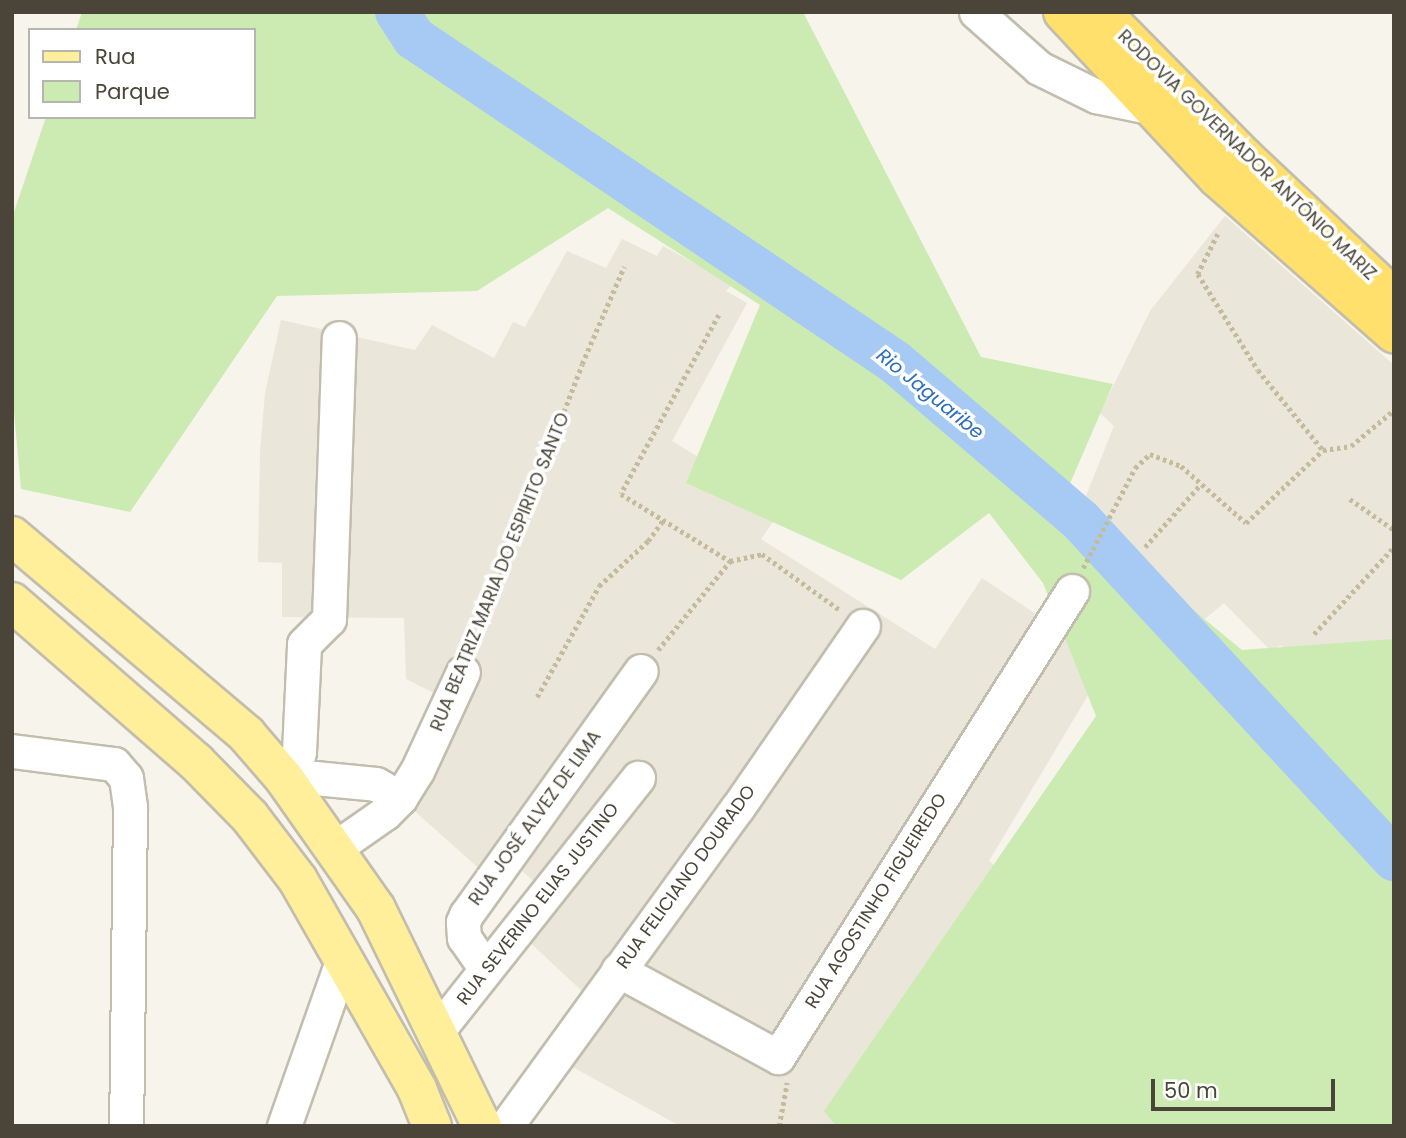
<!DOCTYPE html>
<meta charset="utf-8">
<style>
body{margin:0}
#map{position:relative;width:1406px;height:1138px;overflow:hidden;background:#f6f4eb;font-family:Poppins,sans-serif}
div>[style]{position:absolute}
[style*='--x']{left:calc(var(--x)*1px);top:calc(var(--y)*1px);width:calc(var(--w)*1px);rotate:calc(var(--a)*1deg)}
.residential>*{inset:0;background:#eae6d9}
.green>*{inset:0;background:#cbebb3}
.river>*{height:44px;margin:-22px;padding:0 22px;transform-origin:22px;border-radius:22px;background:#a6caf3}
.path>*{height:4.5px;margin-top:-2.25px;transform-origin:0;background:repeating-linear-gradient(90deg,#c4bb9d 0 3.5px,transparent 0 7px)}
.roads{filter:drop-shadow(2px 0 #c2bdad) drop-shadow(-2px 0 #c2bdad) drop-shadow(0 2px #c2bdad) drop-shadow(0 -2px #c2bdad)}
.minor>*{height:33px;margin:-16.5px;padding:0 16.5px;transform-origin:16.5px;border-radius:16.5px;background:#fff}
.major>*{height:38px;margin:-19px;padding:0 19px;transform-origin:19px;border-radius:19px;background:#ffee9a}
.highway>*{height:38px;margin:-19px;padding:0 19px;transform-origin:19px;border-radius:19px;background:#ffe06c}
span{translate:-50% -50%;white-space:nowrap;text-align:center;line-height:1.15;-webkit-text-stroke:7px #fff;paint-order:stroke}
.street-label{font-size:18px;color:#4a4538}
.water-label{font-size:19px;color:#2c6ebb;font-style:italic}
.frame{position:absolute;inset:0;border:14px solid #4a4538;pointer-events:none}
.legend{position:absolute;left:28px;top:28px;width:228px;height:91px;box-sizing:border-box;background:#fff;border:2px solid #b7b5af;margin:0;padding:9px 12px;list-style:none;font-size:21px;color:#4a4538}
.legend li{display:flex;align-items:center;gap:14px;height:35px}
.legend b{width:35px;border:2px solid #b7b5af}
.scale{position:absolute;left:1151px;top:1079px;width:184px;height:32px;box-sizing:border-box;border:4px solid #4a4538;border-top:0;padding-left:9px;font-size:21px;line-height:24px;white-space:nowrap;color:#4a4538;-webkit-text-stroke:5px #fff;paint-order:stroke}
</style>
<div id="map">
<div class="residential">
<div style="clip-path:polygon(1225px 216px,1394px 365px,1394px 707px,1307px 676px,1281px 645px,1271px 651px,1224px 603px,1200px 623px,1082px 506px,1114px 426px,1100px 413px,1150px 311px)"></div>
<div style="clip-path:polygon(622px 239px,657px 256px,663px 246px,732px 284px,726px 291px,747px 303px,672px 441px,782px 509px,761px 539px,935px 649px,982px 578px,1108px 662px,989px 861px,1004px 874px,868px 1126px,680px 1126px,558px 1059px,597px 1005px,524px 937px,552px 898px,509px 859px,492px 880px,400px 798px,450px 701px,406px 679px,404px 618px,282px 617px,282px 563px,258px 562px,260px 452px,265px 393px,281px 320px,415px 350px,432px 325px,494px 358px,513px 322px,525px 327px,567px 251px,606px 268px)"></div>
</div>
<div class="green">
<div style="clip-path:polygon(82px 12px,803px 12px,981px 357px,1113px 384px,1062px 502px,1242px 650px,1394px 639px,1394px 1126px,836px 1126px,824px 1111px,1096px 716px,1043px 583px,989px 513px,901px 580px,686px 483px,760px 305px,608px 208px,477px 291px,277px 296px,130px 512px,21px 489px,12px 390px,12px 218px,46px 117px,254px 117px,254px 30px,76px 30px)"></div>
</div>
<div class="river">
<div style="--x:397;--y:12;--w:31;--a:57"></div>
<div style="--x:414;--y:38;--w:580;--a:33.96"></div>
<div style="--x:895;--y:362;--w:245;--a:40.5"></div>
<div style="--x:1081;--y:521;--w:461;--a:47.2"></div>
</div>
<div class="path">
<div style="--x:1218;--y:234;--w:45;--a:116.6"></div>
<div style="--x:1198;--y:274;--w:113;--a:58"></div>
<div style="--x:1258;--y:370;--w:103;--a:50.9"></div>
<div style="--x:719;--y:315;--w:204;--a:118.7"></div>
<div style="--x:621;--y:494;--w:128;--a:31.6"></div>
<div style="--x:730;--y:561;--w:33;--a:-12"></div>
<div style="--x:762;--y:554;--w:96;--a:35.7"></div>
<div style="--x:1350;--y:499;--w:54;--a:35.2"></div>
<div style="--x:1145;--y:547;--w:84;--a:-48.4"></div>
<div style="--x:1083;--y:568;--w:113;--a:-62.5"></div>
<div style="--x:1135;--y:468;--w:21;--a:-43"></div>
<div style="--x:1150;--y:454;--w:33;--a:21"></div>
<div style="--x:1181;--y:466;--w:86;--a:41.2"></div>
<div style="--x:1246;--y:523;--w:106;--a:-43.5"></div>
<div style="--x:1323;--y:450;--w:28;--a:-8"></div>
<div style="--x:1351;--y:446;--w:56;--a:-39.9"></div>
<div style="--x:1314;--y:634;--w:118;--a:-47.4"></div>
<div style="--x:473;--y:647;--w:303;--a:-68.9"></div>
<div style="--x:582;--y:364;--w:106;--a:-66.6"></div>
<div style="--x:658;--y:650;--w:114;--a:-51"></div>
<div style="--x:537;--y:697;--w:127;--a:-60.8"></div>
<div style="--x:599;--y:586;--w:67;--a:-42.6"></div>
<div style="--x:648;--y:541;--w:26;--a:-54"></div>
<div style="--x:779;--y:1126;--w:44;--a:-79.5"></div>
</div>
<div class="roads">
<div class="minor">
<div style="--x:976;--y:12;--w:84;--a:41.6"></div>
<div style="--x:1039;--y:68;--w:64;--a:26.2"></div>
<div style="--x:1096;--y:96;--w:58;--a:11.9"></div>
<div style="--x:12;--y:751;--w:103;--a:7.3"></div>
<div style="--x:114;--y:764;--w:18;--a:49"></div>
<div style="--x:126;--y:778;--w:30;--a:82"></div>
<div style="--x:130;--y:808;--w:318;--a:90.7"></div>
<div style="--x:291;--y:786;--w:35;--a:-77"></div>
<div style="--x:299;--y:752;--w:108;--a:-87.3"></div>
<div style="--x:304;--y:644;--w:35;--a:-45"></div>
<div style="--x:329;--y:619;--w:281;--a:-88"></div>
<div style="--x:291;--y:786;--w:25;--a:-18"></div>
<div style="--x:315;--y:778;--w:61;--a:5.6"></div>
<div style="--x:376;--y:784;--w:28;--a:30"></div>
<div style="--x:335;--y:848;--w:61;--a:-35"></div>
<div style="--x:385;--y:813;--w:21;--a:-45"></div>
<div style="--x:400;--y:798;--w:32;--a:-58"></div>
<div style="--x:417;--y:771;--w:109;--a:-65.1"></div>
<div style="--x:486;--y:969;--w:38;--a:-125"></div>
<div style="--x:464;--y:938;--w:16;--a:-94"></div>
<div style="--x:463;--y:922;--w:8;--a:-67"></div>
<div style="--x:466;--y:915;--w:300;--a:-54.4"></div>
<div style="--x:618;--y:970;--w:182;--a:28.5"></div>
<div style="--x:778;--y:1057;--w:551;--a:-57.75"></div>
<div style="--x:438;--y:1030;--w:322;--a:-51.6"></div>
<div style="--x:284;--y:1126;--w:178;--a:-70.6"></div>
<div style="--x:506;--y:1126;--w:394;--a:-54"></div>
<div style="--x:738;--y:807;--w:220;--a:-55.4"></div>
</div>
<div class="major">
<div style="--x:12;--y:536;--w:307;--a:40.2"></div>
<div style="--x:246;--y:734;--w:58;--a:49.2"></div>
<div style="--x:284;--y:778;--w:160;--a:54.9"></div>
<div style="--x:376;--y:909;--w:242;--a:64"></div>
<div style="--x:12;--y:602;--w:244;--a:41"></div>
<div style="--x:196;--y:762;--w:77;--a:45.5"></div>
<div style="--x:250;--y:817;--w:79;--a:52.7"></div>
<div style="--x:298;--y:880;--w:241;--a:60.3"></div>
<div style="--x:417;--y:1089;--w:40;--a:68"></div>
</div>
<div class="highway">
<div style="--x:1063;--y:12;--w:227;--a:47"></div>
<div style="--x:1218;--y:178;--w:235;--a:41.4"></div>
<div style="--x:1101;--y:12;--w:204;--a:45.4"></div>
<div style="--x:1244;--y:157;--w:206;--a:43.2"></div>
</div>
</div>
<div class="street-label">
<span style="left:1247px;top:155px;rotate:44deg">RODOVIA GOVERNADOR ANTÔNIO MARIZ</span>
<span style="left:500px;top:572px;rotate:-68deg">RUA BEATRIZ MARIA DO ESPIRITO SANTO</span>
<span style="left:535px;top:818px;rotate:-54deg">RUA JOSÉ ALVEZ DE LIMA</span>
<span style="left:686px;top:877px;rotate:-54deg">RUA FELICIANO DOURADO</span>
<span style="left:876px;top:901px;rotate:-58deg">RUA AGOSTINHO FIGUEIREDO</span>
<span style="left:538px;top:904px;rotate:-52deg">RUA SEVERINO ELIAS JUSTINO</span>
</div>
<div class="water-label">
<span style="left:930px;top:394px;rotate:39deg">Rio Jaguaribe</span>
</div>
<div class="frame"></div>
<ul class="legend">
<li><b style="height:9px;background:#ffee9a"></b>Rua</li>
<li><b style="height:19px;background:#cbebb3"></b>Parque</li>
</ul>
<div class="scale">50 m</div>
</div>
